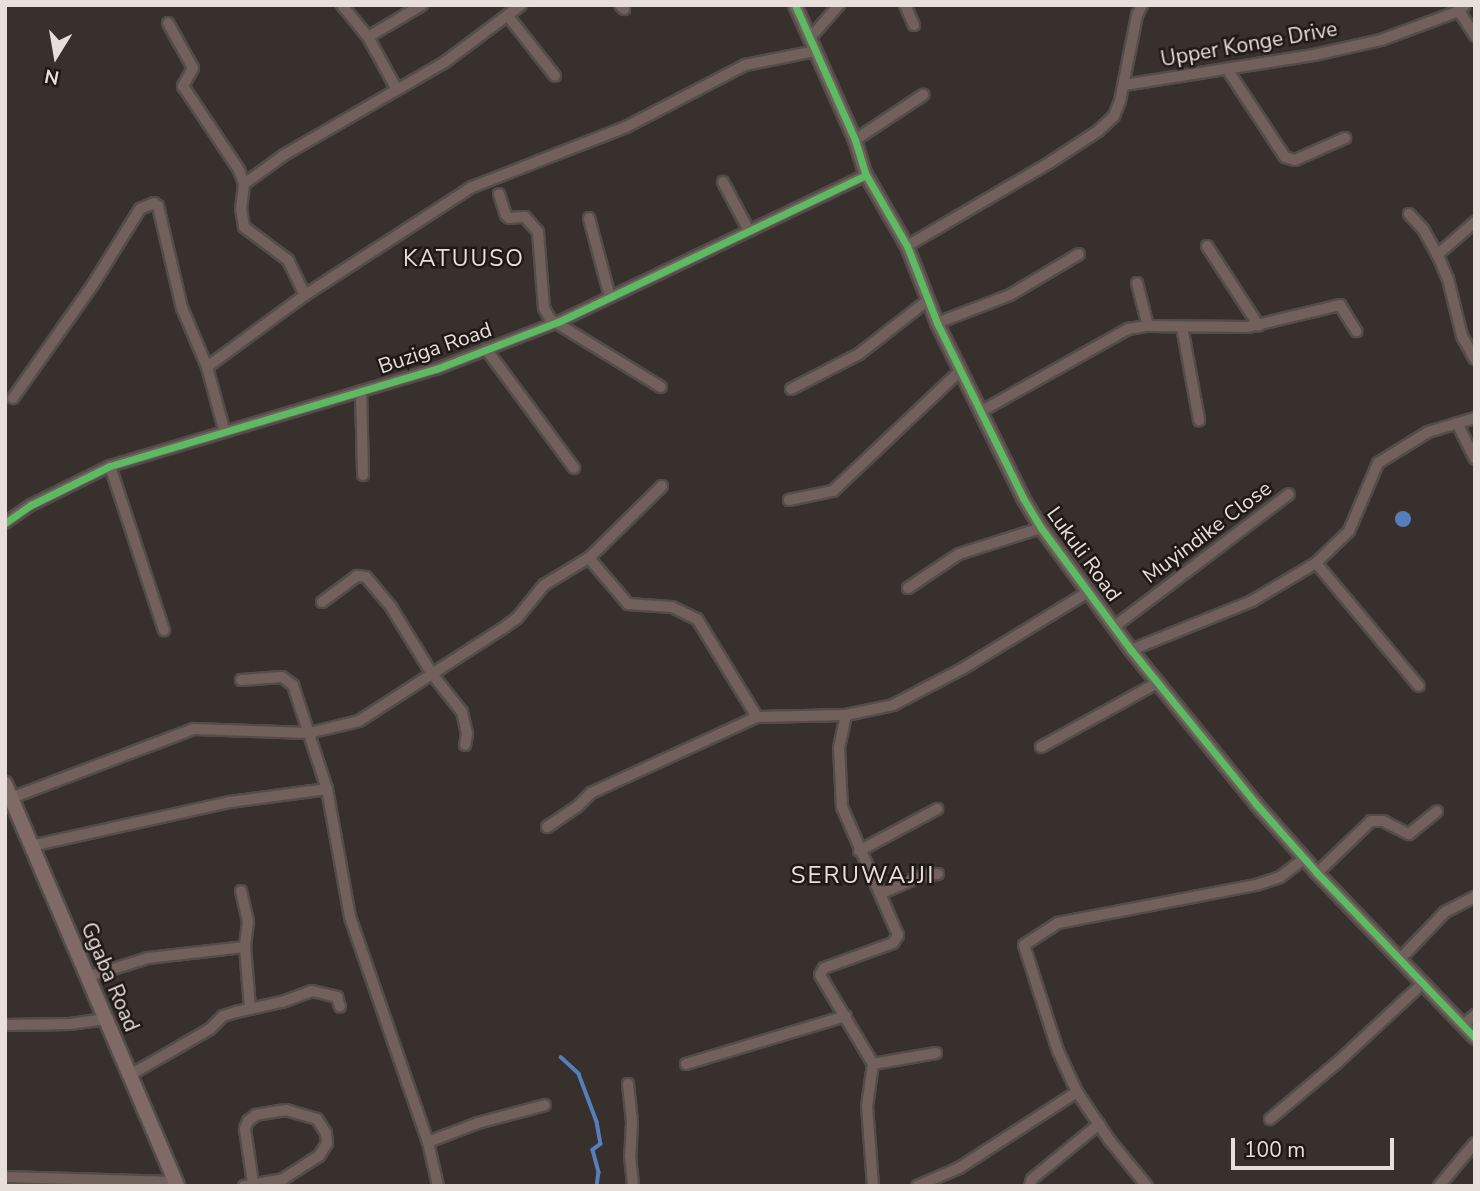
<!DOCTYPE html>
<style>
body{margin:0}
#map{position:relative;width:1480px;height:1191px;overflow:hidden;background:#38302d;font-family:"Nunito Sans",sans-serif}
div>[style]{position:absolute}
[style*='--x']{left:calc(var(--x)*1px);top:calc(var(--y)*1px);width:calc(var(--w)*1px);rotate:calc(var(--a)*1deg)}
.water>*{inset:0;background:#567eba}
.round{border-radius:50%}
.stream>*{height:3.5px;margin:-1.75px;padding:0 1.75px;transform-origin:1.75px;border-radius:1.75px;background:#567eba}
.roads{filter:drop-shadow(2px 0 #534d4a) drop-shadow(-2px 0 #534d4a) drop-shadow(0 2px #534d4a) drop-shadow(0 -2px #534d4a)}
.minor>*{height:10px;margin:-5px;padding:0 5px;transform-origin:5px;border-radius:5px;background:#72605d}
.tertiary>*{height:12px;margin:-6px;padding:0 6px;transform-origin:6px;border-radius:6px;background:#72605d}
.secondary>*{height:14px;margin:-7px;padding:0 7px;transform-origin:7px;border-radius:7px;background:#7f6a66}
.cycleway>*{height:7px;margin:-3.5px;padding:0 3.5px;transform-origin:3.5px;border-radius:3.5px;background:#5cba63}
span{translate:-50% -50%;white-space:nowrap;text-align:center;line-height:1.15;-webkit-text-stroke:5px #1f1916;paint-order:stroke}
.street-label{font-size:21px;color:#e8dfdb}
.neighbourhood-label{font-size:23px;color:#e8dfdb;letter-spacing:2px}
.quarter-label{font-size:24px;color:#e8dfdb;letter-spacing:2px}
.frame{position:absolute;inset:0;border:7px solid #e8dfdb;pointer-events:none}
.north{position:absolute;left:21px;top:21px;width:70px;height:70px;-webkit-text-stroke:5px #1f1916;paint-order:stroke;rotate:191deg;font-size:19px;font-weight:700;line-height:28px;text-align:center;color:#e8dfdb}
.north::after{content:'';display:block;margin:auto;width:24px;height:32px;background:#e8dfdb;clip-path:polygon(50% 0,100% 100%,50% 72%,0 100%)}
.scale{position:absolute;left:1231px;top:1138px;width:163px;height:32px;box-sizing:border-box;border:4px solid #e8dfdb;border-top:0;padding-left:9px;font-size:21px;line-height:24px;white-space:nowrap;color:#e8dfdb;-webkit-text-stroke:5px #1f1916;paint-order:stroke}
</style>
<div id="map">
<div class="water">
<div class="round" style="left:1395px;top:511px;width:16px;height:16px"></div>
</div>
<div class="stream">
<div style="--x:561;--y:1057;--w:25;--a:43"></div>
<div style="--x:579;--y:1074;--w:51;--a:69.4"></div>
<div style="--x:597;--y:1122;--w:22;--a:80"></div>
<div style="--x:601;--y:1144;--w:10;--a:143"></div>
<div style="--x:593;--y:1150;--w:23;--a:75"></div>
<div style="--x:599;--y:1172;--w:14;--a:98"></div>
</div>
<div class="roads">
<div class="minor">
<div style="--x:342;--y:5;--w:41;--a:50.9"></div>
<div style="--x:368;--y:37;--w:58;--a:61.2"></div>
<div style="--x:620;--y:5;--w:6;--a:45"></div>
<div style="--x:905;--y:5;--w:22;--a:66"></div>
<div style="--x:1459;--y:11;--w:30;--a:57"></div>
<div style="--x:508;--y:16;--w:76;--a:51.9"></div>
<div style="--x:168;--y:23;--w:51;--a:60.9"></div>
<div style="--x:193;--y:68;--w:21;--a:119"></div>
<div style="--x:183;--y:86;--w:101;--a:56.3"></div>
<div style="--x:239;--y:170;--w:15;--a:70"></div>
<div style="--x:368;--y:37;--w:63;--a:-30.7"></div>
<div style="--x:810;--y:38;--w:44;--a:-48.7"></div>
<div style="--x:1227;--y:69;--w:105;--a:56.6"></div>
<div style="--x:1285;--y:157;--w:10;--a:17"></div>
<div style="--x:1295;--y:160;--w:55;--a:-23.7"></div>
<div style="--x:1124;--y:85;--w:192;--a:-9"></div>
<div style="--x:1314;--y:55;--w:69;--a:-12.6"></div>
<div style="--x:1381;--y:40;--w:83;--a:-20.4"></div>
<div style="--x:1459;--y:11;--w:8;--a:-45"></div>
<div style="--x:855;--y:140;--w:82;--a:-33.5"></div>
<div style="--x:723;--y:182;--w:55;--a:62"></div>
<div style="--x:499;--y:194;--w:22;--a:72"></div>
<div style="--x:506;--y:215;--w:4;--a:45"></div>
<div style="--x:509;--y:218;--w:16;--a:-4"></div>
<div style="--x:525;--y:217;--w:20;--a:49"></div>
<div style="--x:538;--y:232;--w:76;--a:85.5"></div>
<div style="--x:544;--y:308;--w:13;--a:61"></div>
<div style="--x:550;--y:319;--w:130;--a:31.5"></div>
<div style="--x:1409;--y:214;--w:21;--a:47"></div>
<div style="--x:1423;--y:229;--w:33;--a:61"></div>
<div style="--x:1439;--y:258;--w:23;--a:67"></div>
<div style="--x:1448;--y:279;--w:59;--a:76.2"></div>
<div style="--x:1462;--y:336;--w:26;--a:61"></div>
<div style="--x:589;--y:218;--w:82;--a:75.1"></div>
<div style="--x:907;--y:246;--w:164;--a:-30.3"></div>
<div style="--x:1049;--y:163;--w:59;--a:-33.1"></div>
<div style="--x:1098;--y:131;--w:22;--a:-43"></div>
<div style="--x:1114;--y:116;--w:16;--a:-68"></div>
<div style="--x:1120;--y:101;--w:88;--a:-78.8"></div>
<div style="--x:1137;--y:15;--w:11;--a:-63"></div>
<div style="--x:1207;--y:246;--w:95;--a:57"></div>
<div style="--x:1437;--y:255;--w:50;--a:-41"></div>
<div style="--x:1137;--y:283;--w:44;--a:75.7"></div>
<div style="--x:305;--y:295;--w:199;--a:-32.9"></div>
<div style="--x:472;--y:187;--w:165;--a:-21.3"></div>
<div style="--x:626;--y:127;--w:134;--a:-27.5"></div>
<div style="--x:745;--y:65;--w:71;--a:-11.3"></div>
<div style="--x:937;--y:323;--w:78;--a:-21"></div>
<div style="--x:1010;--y:295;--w:80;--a:-30.7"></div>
<div style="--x:1182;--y:327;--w:95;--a:79.6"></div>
<div style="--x:486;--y:349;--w:148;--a:53.5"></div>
<div style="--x:207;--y:367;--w:122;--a:-36.3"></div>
<div style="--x:305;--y:295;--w:39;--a:-116"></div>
<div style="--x:288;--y:260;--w:55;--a:-143.1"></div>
<div style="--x:244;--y:227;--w:18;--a:-99"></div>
<div style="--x:241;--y:209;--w:25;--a:-83"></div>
<div style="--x:244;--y:184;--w:49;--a:-35.9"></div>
<div style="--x:284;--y:155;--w:186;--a:-30"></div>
<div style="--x:445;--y:62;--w:95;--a:-36.9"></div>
<div style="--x:791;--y:389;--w:76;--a:-27.2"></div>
<div style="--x:859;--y:354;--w:88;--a:-38"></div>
<div style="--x:361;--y:391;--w:84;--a:88.6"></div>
<div style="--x:13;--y:398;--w:137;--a:-54.8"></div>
<div style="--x:92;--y:286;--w:91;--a:-58.1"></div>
<div style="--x:140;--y:209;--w:15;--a:-23"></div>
<div style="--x:154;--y:203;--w:5;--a:37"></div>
<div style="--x:158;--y:206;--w:105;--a:76.8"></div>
<div style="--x:182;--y:308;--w:64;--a:67"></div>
<div style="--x:207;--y:367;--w:64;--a:74.7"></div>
<div style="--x:980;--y:412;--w:170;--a:-29.3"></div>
<div style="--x:1128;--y:329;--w:20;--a:-9"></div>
<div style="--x:1148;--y:326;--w:100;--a:0.6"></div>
<div style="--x:1248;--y:327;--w:95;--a:-13.4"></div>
<div style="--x:1340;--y:305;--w:31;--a:58"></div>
<div style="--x:1457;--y:423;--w:40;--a:63.4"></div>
<div style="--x:110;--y:466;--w:173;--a:71.8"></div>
<div style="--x:789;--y:500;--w:45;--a:-11.6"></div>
<div style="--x:833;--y:491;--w:175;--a:-43.4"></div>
<div style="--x:5;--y:523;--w:32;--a:-35"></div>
<div style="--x:31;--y:505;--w:88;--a:-26.3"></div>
<div style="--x:110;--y:466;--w:340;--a:-16.6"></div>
<div style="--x:436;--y:369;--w:131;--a:-21.1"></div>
<div style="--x:558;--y:322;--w:341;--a:-25.5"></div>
<div style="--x:589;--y:558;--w:60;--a:49.7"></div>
<div style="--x:628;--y:604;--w:44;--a:3.9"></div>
<div style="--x:672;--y:607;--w:28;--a:26"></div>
<div style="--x:697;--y:619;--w:115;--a:58.5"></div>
<div style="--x:1316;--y:563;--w:160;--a:50.1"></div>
<div style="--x:908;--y:588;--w:61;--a:-33.7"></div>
<div style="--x:959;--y:554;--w:86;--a:-17.6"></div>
<div style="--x:322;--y:602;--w:44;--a:-36.6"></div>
<div style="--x:357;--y:576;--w:9;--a:6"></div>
<div style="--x:366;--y:577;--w:39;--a:50"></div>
<div style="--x:391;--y:607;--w:79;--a:58.5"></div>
<div style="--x:432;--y:674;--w:48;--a:51.7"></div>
<div style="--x:462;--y:712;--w:23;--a:77"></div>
<div style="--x:467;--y:734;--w:11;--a:100"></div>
<div style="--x:1115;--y:626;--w:218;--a:-37.2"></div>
<div style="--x:1131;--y:650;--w:131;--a:-22"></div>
<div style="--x:1252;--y:601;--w:74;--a:-30.7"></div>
<div style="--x:1316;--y:563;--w:46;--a:-44.1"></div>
<div style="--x:1349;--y:531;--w:74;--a:-66.9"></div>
<div style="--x:1378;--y:463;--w:59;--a:-31.8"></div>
<div style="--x:1428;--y:432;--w:49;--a:-16.6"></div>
<div style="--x:241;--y:680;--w:41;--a:-4.2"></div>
<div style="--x:282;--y:677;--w:14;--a:36"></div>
<div style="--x:293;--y:685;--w:109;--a:71.9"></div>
<div style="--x:327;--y:789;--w:130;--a:79.8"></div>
<div style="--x:350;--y:917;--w:238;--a:70.9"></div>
<div style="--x:428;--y:1142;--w:45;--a:77.2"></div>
<div style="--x:846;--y:715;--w:34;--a:102"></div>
<div style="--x:839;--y:748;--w:59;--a:87.1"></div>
<div style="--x:842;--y:807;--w:140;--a:66.4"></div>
<div style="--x:898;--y:935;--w:9;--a:122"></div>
<div style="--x:893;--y:943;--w:73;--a:160.1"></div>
<div style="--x:824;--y:968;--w:8;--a:120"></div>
<div style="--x:820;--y:975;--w:104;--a:59.2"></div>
<div style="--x:873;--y:1064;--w:42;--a:98.1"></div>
<div style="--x:867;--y:1106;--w:80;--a:85.7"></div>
<div style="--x:1041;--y:747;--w:132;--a:-28.9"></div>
<div style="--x:11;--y:798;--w:196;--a:-20.7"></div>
<div style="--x:194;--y:729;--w:115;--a:2"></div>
<div style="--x:309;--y:733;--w:51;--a:-13.5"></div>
<div style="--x:359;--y:721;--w:170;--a:-32.8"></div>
<div style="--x:502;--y:629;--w:19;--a:-36"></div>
<div style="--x:517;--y:618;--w:43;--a:-50.7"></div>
<div style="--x:544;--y:585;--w:54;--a:-31.3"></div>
<div style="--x:590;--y:557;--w:101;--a:-44.6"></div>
<div style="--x:547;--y:827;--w:36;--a:-34"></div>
<div style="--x:577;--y:807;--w:20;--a:-45"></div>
<div style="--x:591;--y:793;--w:183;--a:-24.6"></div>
<div style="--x:757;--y:717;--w:89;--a:-1.3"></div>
<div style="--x:846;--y:715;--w:48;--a:-12"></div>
<div style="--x:893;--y:705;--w:78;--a:-27.6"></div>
<div style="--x:962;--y:669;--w:148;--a:-31.4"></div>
<div style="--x:31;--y:846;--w:204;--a:-12.5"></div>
<div style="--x:230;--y:802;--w:98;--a:-7.6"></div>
<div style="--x:859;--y:851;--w:89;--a:-28.3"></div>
<div style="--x:1317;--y:873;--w:75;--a:-43.9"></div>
<div style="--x:1371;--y:821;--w:12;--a:0"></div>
<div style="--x:1383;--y:821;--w:29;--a:27"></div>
<div style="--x:1409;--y:834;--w:36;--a:-39"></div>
<div style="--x:241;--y:891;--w:32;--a:77"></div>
<div style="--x:248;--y:922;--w:25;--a:97"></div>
<div style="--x:245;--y:947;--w:61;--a:85.3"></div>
<div style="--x:880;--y:894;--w:45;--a:-23.7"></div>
<div style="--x:921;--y:876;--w:17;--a:-7"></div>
<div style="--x:1400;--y:959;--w:65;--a:-46.2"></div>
<div style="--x:1445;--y:912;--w:34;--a:-27"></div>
<div style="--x:87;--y:977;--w:64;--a:-17.3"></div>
<div style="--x:148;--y:958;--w:98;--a:-6.5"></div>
<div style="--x:5;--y:1025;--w:65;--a:-0.9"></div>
<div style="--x:70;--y:1024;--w:36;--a:-8"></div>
<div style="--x:1463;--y:1025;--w:16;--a:-40"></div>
<div style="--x:686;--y:1064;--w:167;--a:-16.7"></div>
<div style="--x:873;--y:1064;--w:64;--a:-9.9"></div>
<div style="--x:130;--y:1075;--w:92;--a:-29.9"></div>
<div style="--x:210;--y:1029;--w:18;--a:-45"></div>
<div style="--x:223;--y:1016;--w:14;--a:-17"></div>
<div style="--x:236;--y:1012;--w:47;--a:-12.3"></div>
<div style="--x:282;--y:1002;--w:32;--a:-20"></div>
<div style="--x:312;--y:991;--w:26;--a:13"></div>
<div style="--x:337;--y:997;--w:10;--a:73"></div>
<div style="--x:628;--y:1084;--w:39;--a:84"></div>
<div style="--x:632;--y:1123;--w:33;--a:93"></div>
<div style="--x:630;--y:1156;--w:30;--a:84"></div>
<div style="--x:1270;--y:1119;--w:90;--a:-40"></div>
<div style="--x:1339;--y:1061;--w:115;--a:-42.9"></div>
<div style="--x:428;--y:1142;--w:53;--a:-20.8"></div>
<div style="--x:478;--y:1123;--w:69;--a:-15"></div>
<div style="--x:5;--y:1177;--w:170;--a:1.7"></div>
<div style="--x:244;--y:1186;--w:40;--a:-10"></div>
<div style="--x:283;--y:1179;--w:43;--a:-32.6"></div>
<div style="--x:319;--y:1156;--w:15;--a:-58"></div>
<div style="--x:327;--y:1143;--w:10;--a:-96"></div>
<div style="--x:326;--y:1133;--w:17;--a:-123"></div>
<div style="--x:317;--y:1119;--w:32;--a:-164"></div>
<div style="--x:286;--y:1110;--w:30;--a:171"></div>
<div style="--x:256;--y:1115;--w:10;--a:143"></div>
<div style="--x:248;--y:1121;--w:9;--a:111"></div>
<div style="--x:245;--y:1129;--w:55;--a:81.6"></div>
<div style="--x:917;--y:1186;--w:46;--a:-23.2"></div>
<div style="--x:959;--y:1168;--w:140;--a:-32.8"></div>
<div style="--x:1030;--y:1186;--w:7;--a:-74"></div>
<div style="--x:1032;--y:1179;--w:87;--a:-39.4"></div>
<div style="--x:1147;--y:1186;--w:58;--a:-129.4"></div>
<div style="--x:1110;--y:1141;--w:59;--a:-124"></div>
<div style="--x:1077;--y:1092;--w:45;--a:-114.9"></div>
<div style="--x:1058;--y:1051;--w:111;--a:-107.8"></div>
<div style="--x:1024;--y:945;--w:40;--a:-32.9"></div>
<div style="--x:1058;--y:923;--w:202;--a:-10.9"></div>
<div style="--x:1256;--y:885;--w:25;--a:-18"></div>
<div style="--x:1280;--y:877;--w:30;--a:-37"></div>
<div style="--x:1439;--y:1186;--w:56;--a:-50.1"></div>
</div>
<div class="tertiary">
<div style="--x:795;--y:5;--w:148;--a:66"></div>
<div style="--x:855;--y:140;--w:37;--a:73"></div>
<div style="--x:866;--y:175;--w:82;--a:60"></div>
<div style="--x:907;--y:246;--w:83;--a:68.7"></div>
<div style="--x:937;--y:323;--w:195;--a:63.8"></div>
<div style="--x:1023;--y:498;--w:35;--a:59"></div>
<div style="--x:1041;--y:528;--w:152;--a:53.6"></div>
<div style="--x:1131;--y:650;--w:198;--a:50.9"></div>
<div style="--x:1256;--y:804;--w:92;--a:48.5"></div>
<div style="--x:1317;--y:873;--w:228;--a:46.2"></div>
</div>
<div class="secondary">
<div style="--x:5;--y:784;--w:437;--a:66.8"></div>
</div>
</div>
<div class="cycleway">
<div style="--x:795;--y:5;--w:148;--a:66"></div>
<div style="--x:855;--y:140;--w:37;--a:73"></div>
<div style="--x:866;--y:175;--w:82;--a:60"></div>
<div style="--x:907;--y:246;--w:83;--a:68.7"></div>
<div style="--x:937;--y:323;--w:195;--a:63.8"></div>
<div style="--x:1023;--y:498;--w:35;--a:59"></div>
<div style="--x:1041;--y:528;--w:152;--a:53.6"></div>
<div style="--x:1131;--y:650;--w:198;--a:50.9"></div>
<div style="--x:1256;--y:804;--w:92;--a:48.5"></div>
<div style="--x:1317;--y:873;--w:228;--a:46.2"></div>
<div style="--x:5;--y:523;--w:32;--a:-35"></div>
<div style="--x:31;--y:505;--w:88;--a:-26.3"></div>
<div style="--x:110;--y:466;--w:340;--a:-16.6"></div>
<div style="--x:436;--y:369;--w:131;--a:-21.1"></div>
<div style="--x:558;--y:322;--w:341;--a:-25.5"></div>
</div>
<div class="street-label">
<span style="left:1249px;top:44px;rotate:-10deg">Upper Konge Drive</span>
<span style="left:435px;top:348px;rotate:-19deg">Buziga Road</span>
<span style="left:1207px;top:532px;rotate:-37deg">Muyindike Close</span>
<span style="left:1084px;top:554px;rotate:54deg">Lukuli Road</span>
<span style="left:110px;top:977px;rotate:67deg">Ggaba Road</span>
</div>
<div class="neighbourhood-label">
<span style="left:464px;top:259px">KATUUSO</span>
</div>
<div class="quarter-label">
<span style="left:863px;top:876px">SERUWAJJI</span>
</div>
<div class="frame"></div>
<div class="north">N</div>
<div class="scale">100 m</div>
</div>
